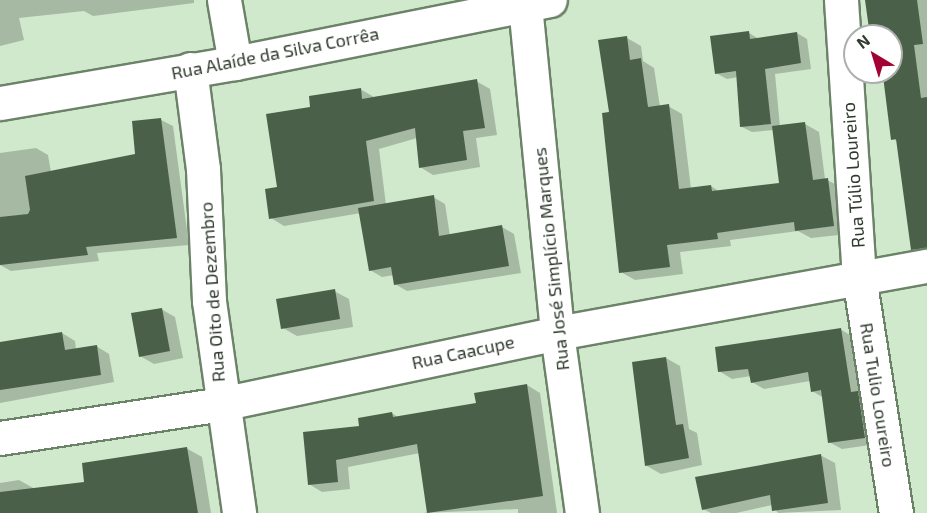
<!DOCTYPE html>
<meta charset="utf-8">
<style>
body{margin:0}
#map{position:relative;width:927px;height:513px;overflow:hidden;background:#d0e8cb;font-family:"Exo 2",sans-serif}
div>[style]{position:absolute}
[style*='--x']{left:calc(var(--x)*1px);top:calc(var(--y)*1px);width:calc(var(--w)*1px);rotate:calc(var(--a)*1deg)}
.shadow>*{inset:0;background:#0003}
.building>*{inset:0;background:#4b6048}
.roads{filter:drop-shadow(2px 0 #6c8269) drop-shadow(-2px 0 #6c8269) drop-shadow(0 2px #6c8269) drop-shadow(0 -2px #6c8269)}
.minor>*{height:33px;margin:-16.5px;padding:0 16.5px;transform-origin:16.5px;border-radius:16.5px;background:#fff}
span{translate:-50% -50%;white-space:nowrap;text-align:center;line-height:1.15;-webkit-text-stroke:6px #fff;paint-order:stroke}
.street-label{font-size:18px;color:#303a2f}
.north{position:absolute;left:843px;top:24px;width:60px;height:60px;box-sizing:border-box;background:#fff;border:2px solid #acb0ac;border-radius:50%;rotate:322deg;font-size:16px;font-weight:700;line-height:24px;text-align:center;color:#303a2f}
.north::after{content:'';display:block;margin:auto;width:21px;height:27px;background:#a20234;clip-path:polygon(50% 0,100% 100%,50% 72%,0 100%)}
</style>
<div id="map">
<div class="shadow">
<div style="clip-path:polygon(0 0,194px 0,194px 3px,93px 16px,84px 11px,19px 18px,24px 40px,0 46px)"></div>
<div style="clip-path:polygon(867px 0,927px 0,927px 230px,898px 142px,893px 139px,883px 72px,891px 72px,891px 36px,872px 36px)"></div>
<div style="clip-path:polygon(749px 33px,759px 39px,797px 33px,807px 39px,811px 69px,775px 74px,780px 127px,805px 124px,819px 132px,825px 179px,841px 187px,848px 234px,811px 238px,798px 231px,730px 240px,731px 246px,680px 252px,683px 274px,635px 280px,621px 272px,611px 114px,627px 38px,641px 46px,643px 61px,654px 68px,660px 107px,668px 106px,682px 114px,691px 189px,711px 186px,720px 192px,781px 184px,774px 130px,752px 132px,742px 127px,738px 77px,727px 79px,716px 73px)"></div>
<div style="clip-path:polygon(476px 81px,490px 89px,497px 135px,476px 138px,480px 167px,433px 175px,420px 167px,417px 138px,379px 149px,386px 205px,433px 197px,445px 204px,450px 236px,502px 227px,514px 234px,521px 273px,407px 291px,395px 284px,394px 275px,382px 277px,370px 270px,361px 213px,284px 226px,271px 218px,312px 108px,360px 89px,374px 97px)"></div>
<div style="clip-path:polygon(161px 120px,173px 126px,189px 245px,97px 253px,99px 261px,11px 271px,0 265px,0 153px,36px 148px,48px 155px,51px 172px,137px 155px)"></div>
<div style="clip-path:polygon(334px 291px,349px 299px,353px 327px,297px 336px,283px 328px)"></div>
<div style="clip-path:polygon(161px 309px,175px 317px,183px 358px,154px 364px,140px 356px)"></div>
<div style="clip-path:polygon(840px 329px,853px 337px,877px 444px,842px 449px,829px 442px,824px 398px,812px 391px,810px 381px,764px 389px,752px 382px,751px 376px,732px 379px,719px 371px)"></div>
<div style="clip-path:polygon(62px 333px,75px 341px,76px 350px,96px 346px,109px 354px,114px 382px,0 403px,0 349px)"></div>
<div style="clip-path:polygon(666px 358px,680px 366px,689px 429px,697px 433px,702px 465px,661px 474px,647px 466px)"></div>
<div style="clip-path:polygon(527px 385px,540px 393px,557px 513px,518px 513px,518px 509px,423px 513px,429px 512px,420px 453px,348px 467px,350px 489px,322px 492px,309px 484px,361px 428px,392px 413px,399px 418px,478px 404px)"></div>
<div style="clip-path:polygon(186px 448px,202px 457px,211px 513px,0 513px,0 483px,19px 480px,35px 489px,86px 483px)"></div>
<div style="clip-path:polygon(820px 455px,835px 463px,841px 510px,778px 513px,772px 505px,736px 513px,711px 513px,703px 509px)"></div>
</div>
<div class="building">
<div style="clip-path:polygon(865px 0,917px 0,923px 44px,914px 45px,921px 98px,927px 97px,927px 248px,911px 250px,896px 139px,891px 140px,883px 76px,880px 76px,879px 72px,891px 72px,891px 36px,870px 36px)"></div>
<div style="clip-path:polygon(749px 31px,750px 39px,797px 32px,801px 63px,765px 69px,771px 124px,740px 127px,736px 71px,715px 74px,710px 36px)"></div>
<div style="clip-path:polygon(627px 36px,630px 60px,641px 58px,648px 107px,669px 104px,679px 189px,711px 185px,712px 191px,779px 183px,772px 126px,805px 122px,813px 180px,828px 178px,834px 226px,795px 231px,794px 222px,717px 233px,718px 239px,667px 245px,670px 267px,619px 273px,602px 113px,609px 112px,598px 40px)"></div>
<div style="clip-path:polygon(477px 79px,485px 128px,463px 131px,467px 160px,419px 168px,415px 128px,366px 141px,374px 201px,269px 219px,265px 189px,277px 187px,266px 114px,310px 107px,309px 96px,361px 88px,362px 99px)"></div>
<div style="clip-path:polygon(161px 118px,177px 238px,86px 247px,88px 255px,0 265px,0 217px,28px 214px,30px 210px,25px 176px,135px 154px,132px 121px)"></div>
<div style="clip-path:polygon(434px 195px,439px 236px,502px 225px,509px 266px,394px 285px,391px 267px,369px 271px,358px 208px)"></div>
<div style="clip-path:polygon(335px 289px,340px 319px,281px 329px,276px 299px)"></div>
<div style="clip-path:polygon(162px 308px,170px 351px,139px 357px,131px 313px)"></div>
<div style="clip-path:polygon(841px 328px,851px 392px,858px 391px,865px 438px,828px 443px,821px 390px,811px 392px,808px 372px,751px 383px,748px 369px,718px 372px,715px 347px)"></div>
<div style="clip-path:polygon(62px 332px,65px 350px,97px 345px,101px 375px,0 390px,0 342px)"></div>
<div style="clip-path:polygon(666px 357px,676px 425px,683px 424px,689px 458px,645px 466px,632px 362px)"></div>
<div style="clip-path:polygon(527px 384px,543px 496px,427px 513px,417px 444px,336px 460px,338px 482px,308px 485px,303px 432px,359px 426px,358px 418px,392px 412px,393px 417px,476px 403px,474px 393px)"></div>
<div style="clip-path:polygon(187px 447px,198px 513px,0 513px,0 492px,84px 482px,82px 463px)"></div>
<div style="clip-path:polygon(821px 454px,828px 503px,772px 511px,770px 495px,702px 510px,695px 477px)"></div>
</div>
<div class="roads">
<div class="minor">
<div style="--x:224;--y:0;--w:64;--a:80.1"></div>
<div style="--x:841;--y:0;--w:278;--a:86.3"></div>
<div style="--x:859;--y:277;--w:239;--a:81.1"></div>
<div style="--x:525;--y:5;--w:330;--a:84.4"></div>
<div style="--x:557;--y:333;--w:182;--a:82.1"></div>
<div style="--x:190;--y:69;--w:101;--a:82.6"></div>
<div style="--x:203;--y:169;--w:132;--a:87.4"></div>
<div style="--x:209;--y:301;--w:214;--a:81.9"></div>
<div style="--x:0;--y:103;--w:238;--a:-9.7"></div>
<div style="--x:235;--y:63;--w:321;--a:-11.3"></div>
<div style="--x:0;--y:438;--w:224;--a:-8.7"></div>
<div style="--x:221;--y:404;--w:343;--a:-11.9"></div>
<div style="--x:557;--y:333;--w:376;--a:-10.3"></div>
</div>
</div>
<div class="street-label">
<span style="left:275px;top:53px;rotate:-11deg">Rua Alaíde da Silva Corrêa</span>
<span style="left:853px;top:175px;rotate:-94deg">Rua Túlio Loureiro</span>
<span style="left:551px;top:259px;rotate:-96deg">Rua José Simplício Marques</span>
<span style="left:212px;top:292px;rotate:-94deg">Rua Oito de Dezembro</span>
<span style="left:463px;top:352px;rotate:-12deg">Rua Caacupe</span>
<span style="left:878px;top:395px;rotate:81deg">Rua Tulio Loureiro</span>
</div>
<div class="north">N</div>
</div>
